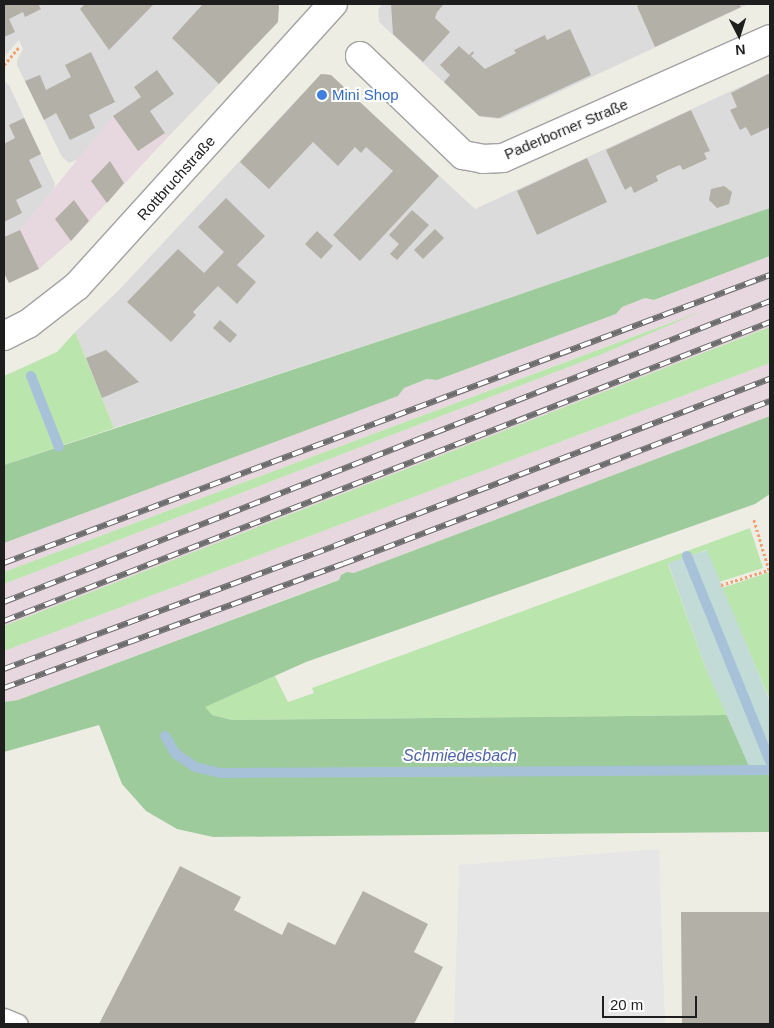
<!DOCTYPE html>
<meta charset="utf-8">
<style>
body{margin:0}
#map{position:relative;width:774px;height:1028px;overflow:hidden;background:#eeede4;font-family:Arial,sans-serif}
div>[style]{position:absolute}
[style*='--x']{left:calc(var(--x)*1px);top:calc(var(--y)*1px);width:calc(var(--w)*1px);rotate:calc(var(--a)*1deg)}
.residential>*{inset:0;background:#dcdbdb}
.industrial>*{inset:0;background:#e7d7df}
.grass>*{inset:0;background:#bae5ad}
.forest>*{inset:0;background:#9dcb9b}
.wetland>*{inset:0;background:#c2dbd6}
.parking>*{inset:0;background:#e6e6e6}
.stream>*{height:10px;margin:-5px;padding:0 5px;transform-origin:5px;border-radius:5px;background:#a7c1d9}
.building>*{inset:0;background:#b3b0a7}
.path>*{height:3px;margin-top:-1.5px;transform-origin:0;background:repeating-linear-gradient(90deg,#f1a172 0 2.5px,transparent 0 5px)}
.roads{filter:drop-shadow(1px 0 #a2a2a2) drop-shadow(-1px 0 #a2a2a2) drop-shadow(0 1px #a2a2a2) drop-shadow(0 -1px #a2a2a2)}
.lane>*{height:19px;margin:-9.5px;padding:0 9.5px;transform-origin:9.5px;border-radius:9.5px;background:#fff}
.street>*{height:28px;margin:-14px;padding:0 14px;transform-origin:14px;border-radius:14px;background:#fff}
.rail>*{height:5.5px;margin-top:-2.75px;transform-origin:0;background:repeating-linear-gradient(90deg,#fff 0 11px,#6c6c6c 0 22px);box-sizing:border-box;border-block:1px solid #6c6c6c}
.dots>*{width:14px;height:14px;translate:-50% -50%;box-sizing:border-box;border:2px solid #fff;border-radius:50%}
span{translate:-50% -50%;white-space:nowrap;text-align:center;line-height:1.15;-webkit-text-stroke:4px #fff;paint-order:stroke}
.shop-label{font-size:15px;color:#366cbe}
.left{translate:0 -50%;text-align:left}
.street-label{font-size:15px;color:#1e1e1e}
.water-label{font-size:16px;color:#5065a7;font-style:italic}
.frame{position:absolute;inset:0;border:5px solid #1e1e1e;pointer-events:none}
.north{position:absolute;left:714px;top:10px;width:50px;height:50px;-webkit-text-stroke:4px #fff;paint-order:stroke;rotate:175deg;font-size:14px;font-weight:700;line-height:20px;text-align:center;color:#1e1e1e}
.north::after{content:'';display:block;margin:auto;width:18px;height:22px;background:#1e1e1e;clip-path:polygon(50% 0,100% 100%,50% 72%,0 100%)}
.scale{position:absolute;left:602px;top:996px;width:95px;height:22px;box-sizing:border-box;border:2px solid #1e1e1e;border-top:0;padding-left:6px;font-size:15px;line-height:18px;white-space:nowrap;color:#1e1e1e;-webkit-text-stroke:4px #fff;paint-order:stroke}
</style>
<div id="map">
<div class="residential">
<div style="clip-path:polygon(4px 4px,277px 4px,279px 6px,219px 84px,168px 137px,149px 109px,77px 160px,69px 163px,62px 157px,17px 65px,17px 60px,23px 49px,19px 40px,4px 57px)"></div>
<div style="clip-path:polygon(383px 4px,749px 4px,501px 119px,481px 117px,379px 22px,378px 9px)"></div>
<div style="clip-path:polygon(770px 73px,770px 208px,483px 307px,114px 428px,75px 332px,118px 291px,321px 74px,331px 75px,475px 209px)"></div>
<div style="clip-path:polygon(4px 81px,9px 85px,55px 184px,54px 189px,20px 230px,4px 237px)"></div>
</div>
<div class="industrial">
<div style="clip-path:polygon(141px 97px,168px 137px,71px 241px,39px 269px,9px 283px,4px 273px,4px 237px,20px 230px,113px 116px)"></div>
<div style="clip-path:polygon(770px 256px,770px 327px,4px 626px,4px 584px,600px 355px,688px 316px,4px 572px,4px 543px,398px 396px,404px 388px,428px 379px,437px 380px,616px 314px,622px 307px,645px 298px,655px 300px)"></div>
<div style="clip-path:polygon(770px 363px,770px 416px,354px 573px,347px 572px,341px 575px,340px 579px,18px 700px,4px 702px,4px 651px)"></div>
</div>
<div class="grass">
<div style="clip-path:polygon(702px 311px,600px 355px,4px 584px,4px 572px)"></div>
<div style="clip-path:polygon(770px 327px,770px 363px,4px 651px,4px 626px)"></div>
<div style="clip-path:polygon(75px 332px,114px 428px,4px 465px,4px 376px,57px 352px)"></div>
<div style="clip-path:polygon(750px 528px,763px 568px,719px 582px,706px 550px,668px 564px,706px 669px,728px 715px,232px 720px,212px 715px,204px 707px,275px 676px,288px 702px,314px 693px,312px 688px)"></div>
<div style="clip-path:polygon(770px 572px,770px 700px,722px 588px)"></div>
</div>
<div class="forest">
<div style="clip-path:polygon(770px 208px,770px 256px,654px 300px,645px 298px,622px 307px,616px 314px,437px 380px,427px 379px,404px 388px,398px 396px,4px 543px,4px 465px,483px 307px)"></div>
<div style="clip-path:polygon(770px 416px,770px 494px,755px 504px,306px 662px,205px 707px,212px 715px,232px 720px,728px 715px,749px 766px,770px 766px,770px 832px,213px 837px,177px 829px,146px 811px,122px 784px,99px 725px,4px 752px,4px 702px,18px 700px,339px 580px,341px 575px,347px 572px,354px 573px)"></div>
</div>
<div class="wetland">
<div style="clip-path:polygon(707px 550px,770px 701px,770px 766px,749px 766px,706px 669px,668px 563px)"></div>
</div>
<div class="parking">
<div style="clip-path:polygon(659px 849px,665px 1024px,454px 1024px,459px 865px)"></div>
</div>
<div class="stream">
<div style="--x:31;--y:376;--w:76;--a:68.5"></div>
<div style="--x:687;--y:556;--w:221;--a:68"></div>
<div style="--x:165;--y:736;--w:21;--a:59"></div>
<div style="--x:176;--y:754;--w:23;--a:34"></div>
<div style="--x:195;--y:767;--w:27;--a:13"></div>
<div style="--x:221;--y:773;--w:549;--a:-0.31"></div>
</div>
<div class="building">
<div style="clip-path:polygon(4px 4px,38px 4px,41px 9px,25px 17px,23px 12px,9px 19px,15px 32px,4px 37px)"></div>
<div style="clip-path:polygon(85px 4px,154px 4px,109px 50px,80px 9px)"></div>
<div style="clip-path:polygon(203px 4px,277px 4px,279px 6px,278px 22px,219px 84px,172px 38px)"></div>
<div style="clip-path:polygon(391px 4px,444px 4px,437px 12px,435px 18px,450px 32px,423px 62px,393px 34px)"></div>
<div style="clip-path:polygon(641px 4px,739px 4px,741px 7px,655px 47px,637px 6px)"></div>
<div style="clip-path:polygon(570px 29px,591px 75px,499px 118px,479px 116px,444px 82px,450px 75px,440px 65px,459px 46px,469px 55px,473px 51px,474px 53px,471px 56px,485px 69px,516px 53px,514px 50px,545px 35px,547px 40px)"></div>
<div style="clip-path:polygon(91px 52px,115px 102px,89px 115px,95px 128px,70px 140px,56px 113px,44px 120px,25px 81px,40px 75px,46px 90px,71px 77px,65px 65px)"></div>
<div style="clip-path:polygon(157px 70px,174px 94px,150px 111px,165px 133px,138px 151px,113px 116px,141px 97px,134px 87px)"></div>
<div style="clip-path:polygon(770px 73px,770px 127px,751px 136px,746px 127px,740px 130px,730px 110px,737px 107px,731px 93px)"></div>
<div style="clip-path:polygon(321px 74px,331px 75px,439px 176px,360px 261px,333px 235px,393px 171px,366px 147px,361px 153px,355px 147px,338px 166px,313px 142px,269px 189px,240px 162px)"></div>
<div style="clip-path:polygon(691px 110px,710px 151px,704px 153px,707px 159px,683px 170px,680px 165px,668px 170px,656px 176px,658px 181px,634px 193px,631px 186px,625px 190px,606px 150px)"></div>
<div style="clip-path:polygon(24px 118px,41px 154px,29px 160px,42px 187px,16px 200px,22px 213px,4px 222px,4px 144px,15px 138px,9px 125px)"></div>
<div style="clip-path:polygon(587px 158px,607px 202px,537px 235px,517px 191px)"></div>
<div style="clip-path:polygon(110px 161px,124px 183px,107px 203px,91px 181px)"></div>
<div style="clip-path:polygon(724px 186px,732px 192px,729px 204px,717px 208px,709px 200px,711px 189px)"></div>
<div style="clip-path:polygon(226px 198px,265px 236px,237px 265px,256px 282px,237px 304px,218px 286px,193px 312px,196px 315px,171px 342px,127px 302px,178px 249px,204px 273px,224px 252px,198px 227px)"></div>
<div style="clip-path:polygon(74px 200px,89px 221px,71px 241px,55px 219px)"></div>
<div style="clip-path:polygon(412px 210px,429px 225px,397px 260px,390px 254px,399px 244px,389px 235px)"></div>
<div style="clip-path:polygon(435px 229px,444px 238px,423px 259px,414px 250px)"></div>
<div style="clip-path:polygon(20px 230px,39px 269px,9px 283px,4px 273px,4px 237px)"></div>
<div style="clip-path:polygon(317px 231px,333px 246px,321px 259px,305px 244px)"></div>
<div style="clip-path:polygon(220px 320px,237px 335px,230px 343px,213px 328px)"></div>
<div style="clip-path:polygon(106px 350px,139px 382px,102px 398px,86px 358px)"></div>
<div style="clip-path:polygon(180px 866px,241px 897px,234px 910px,282px 935px,288px 922px,335px 945px,363px 891px,428px 924px,414px 952px,443px 967px,414px 1024px,99px 1024px)"></div>
<div style="clip-path:polygon(681px 912px,770px 912px,770px 1024px,682px 1024px)"></div>
</div>
<div class="path">
<div style="--x:4;--y:65;--w:23;--a:-50"></div>
<div style="--x:721;--y:585;--w:50;--a:-17.4"></div>
<div style="--x:769;--y:570;--w:55;--a:-106.8"></div>
</div>
<div class="roads">
<div class="lane">
<div style="--x:4;--y:1018;--w:15;--a:23"></div>
</div>
<div class="street">
<div style="--x:360;--y:56;--w:143;--a:43.9"></div>
<div style="--x:463;--y:155;--w:20;--a:11"></div>
<div style="--x:483;--y:159;--w:20;--a:-3"></div>
<div style="--x:503;--y:158;--w:292;--a:-24"></div>
<div style="--x:4;--y:336;--w:27;--a:-27"></div>
<div style="--x:28;--y:324;--w:62;--a:-37.8"></div>
<div style="--x:77;--y:286;--w:381;--a:-47.8"></div>
</div>
</div>
<div class="rail">
<div style="--x:4;--y:563;--w:818;--a:-20.61"></div>
<div style="--x:4;--y:602;--w:823;--a:-21.45"></div>
<div style="--x:4;--y:621;--w:822;--a:-21.32"></div>
<div style="--x:4;--y:669;--w:352;--a:-20.4"></div>
<div style="--x:334;--y:546;--w:467;--a:-21"></div>
<div style="--x:4;--y:688;--w:361;--a:-20.1"></div>
<div style="--x:343;--y:564;--w:457;--a:-20.9"></div>
</div>
<div class="dots">
<div style="left:322px;top:95px;background:#3f7fe0"></div>
</div>
<div class="shop-label">
<span class="left" style="left:332px;top:95px">Mini Shop</span>
</div>
<div class="street-label">
<span style="left:566px;top:129px;rotate:-23deg">Paderborner Straße</span>
<span style="left:176px;top:178px;rotate:-48deg">Rottbruchstraße</span>
</div>
<div class="water-label">
<span style="left:460px;top:756px">Schmiedesbach</span>
</div>
<div class="frame"></div>
<div class="north">N</div>
<div class="scale">20 m</div>
</div>
